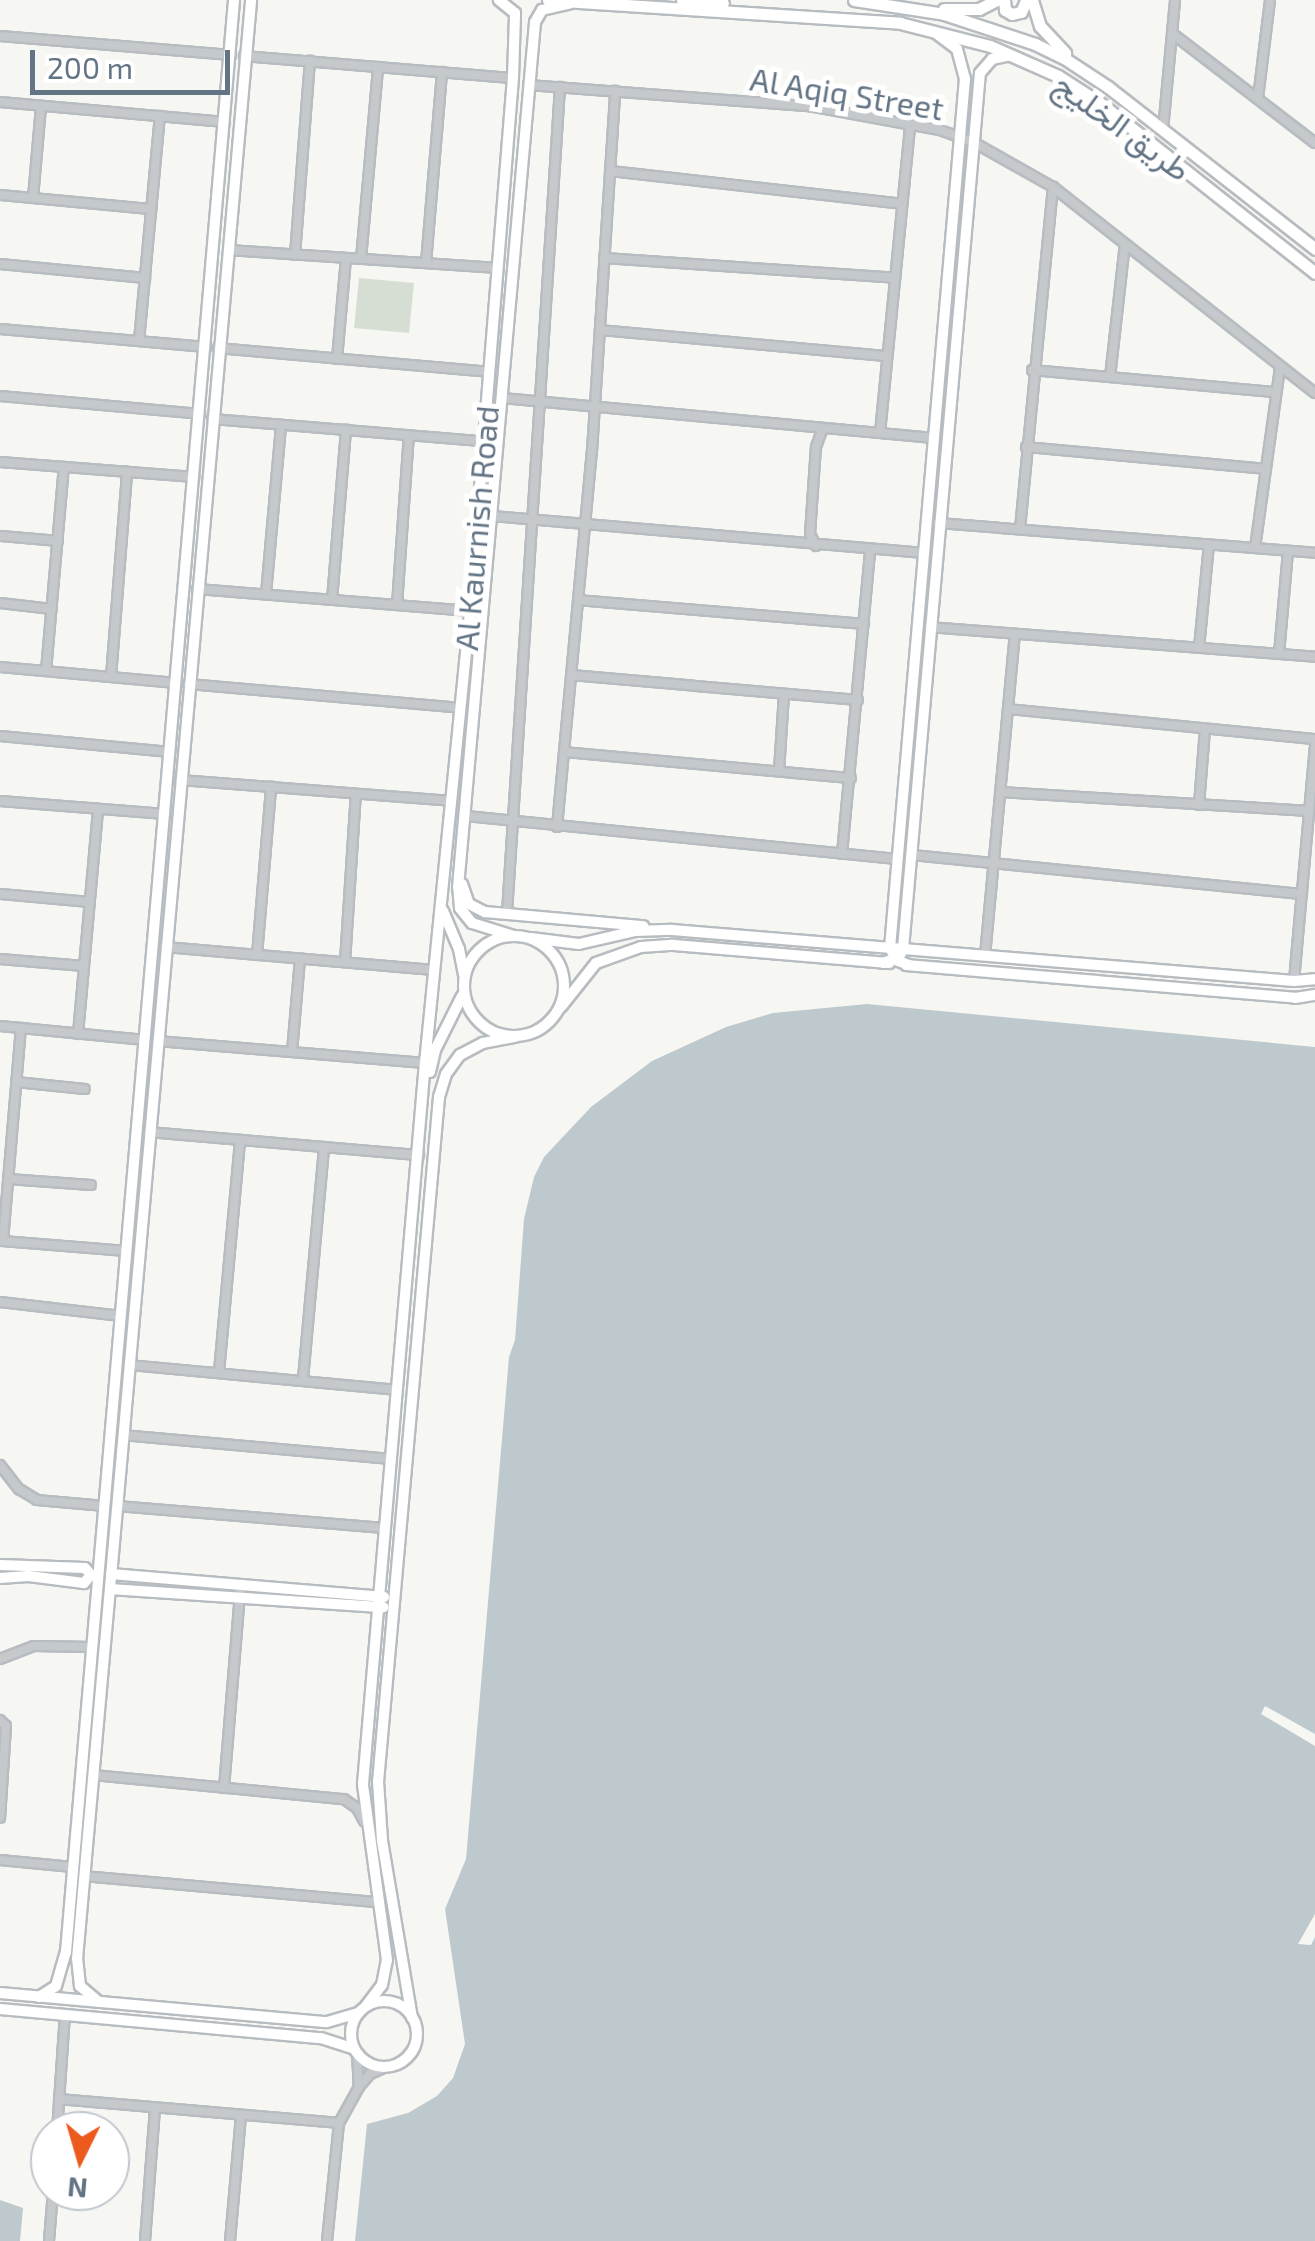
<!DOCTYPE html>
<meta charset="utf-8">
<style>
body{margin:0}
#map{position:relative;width:1315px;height:2241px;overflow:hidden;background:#f6f6f2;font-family:"Exo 2",Vazirmatn,sans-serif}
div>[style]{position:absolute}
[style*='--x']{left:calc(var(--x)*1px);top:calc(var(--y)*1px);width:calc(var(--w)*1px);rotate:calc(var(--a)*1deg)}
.green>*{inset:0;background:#d6ded3}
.water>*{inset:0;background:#bec9ce}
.roads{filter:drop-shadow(2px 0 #b7bcc1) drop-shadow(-2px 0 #b7bcc1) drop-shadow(0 2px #b7bcc1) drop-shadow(0 -2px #b7bcc1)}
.street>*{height:8px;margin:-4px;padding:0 4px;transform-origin:4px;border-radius:4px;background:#c5c9cc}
.secondary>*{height:10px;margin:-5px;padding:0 5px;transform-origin:5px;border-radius:5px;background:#fff}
.secondary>.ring{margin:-5px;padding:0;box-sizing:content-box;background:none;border:10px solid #fff;border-radius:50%}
.primary>*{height:11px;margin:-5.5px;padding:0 5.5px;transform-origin:5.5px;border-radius:5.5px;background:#fff}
span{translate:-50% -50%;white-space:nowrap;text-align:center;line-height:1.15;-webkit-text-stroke:10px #fff;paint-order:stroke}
.street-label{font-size:32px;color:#637485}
.north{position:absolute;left:30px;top:2111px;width:100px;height:100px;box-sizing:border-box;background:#fff;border:2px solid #c1c7ce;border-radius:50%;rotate:185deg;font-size:28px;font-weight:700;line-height:40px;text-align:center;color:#637485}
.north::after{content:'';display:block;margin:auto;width:35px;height:45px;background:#ec5b1d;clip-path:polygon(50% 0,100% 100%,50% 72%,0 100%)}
.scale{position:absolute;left:30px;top:50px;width:200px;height:45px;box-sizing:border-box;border:5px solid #637485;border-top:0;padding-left:12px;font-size:30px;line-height:35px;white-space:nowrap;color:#637485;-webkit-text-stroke:8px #fff;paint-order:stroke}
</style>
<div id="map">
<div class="green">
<div style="clip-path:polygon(359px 278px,414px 283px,409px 333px,354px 328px)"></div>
</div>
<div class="water">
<div style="clip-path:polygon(867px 1004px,1315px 1047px,1315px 1734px,1265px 1706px,1261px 1714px,1315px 1746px,1315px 1914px,1298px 1944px,1311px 1945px,1315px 1937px,1315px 2241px,355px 2241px,367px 2124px,408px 2113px,437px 2096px,453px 2078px,465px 2044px,445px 1909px,466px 1859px,509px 1357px,515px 1340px,524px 1219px,534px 1177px,544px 1157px,591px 1107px,652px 1061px,726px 1027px,773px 1013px)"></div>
<div style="clip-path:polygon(0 2200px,23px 2208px,20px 2241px,0 2241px)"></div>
</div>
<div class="roads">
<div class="street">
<div style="--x:1173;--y:34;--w:179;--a:37.5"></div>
<div style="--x:0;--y:36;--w:232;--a:4.7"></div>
<div style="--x:244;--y:56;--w:270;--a:4.7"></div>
<div style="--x:528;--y:85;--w:282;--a:4.3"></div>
<div style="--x:809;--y:106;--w:133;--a:10.4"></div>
<div style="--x:940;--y:130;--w:35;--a:20"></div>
<div style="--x:973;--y:142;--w:92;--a:29.4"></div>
<div style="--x:1053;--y:187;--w:333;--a:38.2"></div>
<div style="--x:1258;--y:98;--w:99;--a:-83"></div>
<div style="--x:0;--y:102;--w:226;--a:5.1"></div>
<div style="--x:1163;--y:130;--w:131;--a:-84.7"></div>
<div style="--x:610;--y:171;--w:294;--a:6.4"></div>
<div style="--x:0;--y:195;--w:152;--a:5.3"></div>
<div style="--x:33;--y:198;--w:92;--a:-85"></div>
<div style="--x:228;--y:250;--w:271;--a:3.8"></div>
<div style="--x:295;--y:255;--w:195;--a:-85.6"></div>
<div style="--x:604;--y:258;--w:292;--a:3.9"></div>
<div style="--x:361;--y:259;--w:193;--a:-84.9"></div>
<div style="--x:426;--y:263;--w:192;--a:-85.2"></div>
<div style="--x:0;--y:264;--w:146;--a:5.5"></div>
<div style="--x:0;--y:329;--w:207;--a:5"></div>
<div style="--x:600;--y:330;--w:288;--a:5.2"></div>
<div style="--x:139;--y:341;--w:226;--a:-84.7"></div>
<div style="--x:218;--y:348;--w:273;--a:5"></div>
<div style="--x:337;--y:359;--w:101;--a:-84.9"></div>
<div style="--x:1032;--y:370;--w:245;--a:5.2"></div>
<div style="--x:1110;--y:377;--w:134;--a:-83.6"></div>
<div style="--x:0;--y:396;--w:201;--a:5.1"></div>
<div style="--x:502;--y:398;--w:431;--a:5.3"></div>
<div style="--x:212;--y:419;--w:270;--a:4.7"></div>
<div style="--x:880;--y:433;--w:309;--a:-84.4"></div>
<div style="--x:1026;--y:447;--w:241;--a:5.2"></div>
<div style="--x:0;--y:462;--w:195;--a:4.4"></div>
<div style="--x:492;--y:516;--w:431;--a:4.9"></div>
<div style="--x:938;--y:523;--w:378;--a:4.5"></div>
<div style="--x:1020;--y:529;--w:344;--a:-84.5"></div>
<div style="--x:0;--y:536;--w:58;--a:4.9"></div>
<div style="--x:816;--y:546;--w:13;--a:-117"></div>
<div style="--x:810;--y:534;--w:87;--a:-86.1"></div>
<div style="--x:816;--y:447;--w:20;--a:-70"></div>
<div style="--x:1255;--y:548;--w:183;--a:-82.1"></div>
<div style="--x:197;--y:589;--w:274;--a:4.6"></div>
<div style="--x:266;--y:594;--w:170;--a:-84.9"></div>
<div style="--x:332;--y:600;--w:171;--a:-85.3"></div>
<div style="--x:578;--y:600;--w:287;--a:4.8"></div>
<div style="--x:0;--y:603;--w:52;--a:6.6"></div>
<div style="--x:397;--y:605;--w:170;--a:-86"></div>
<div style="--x:929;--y:627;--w:387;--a:4.4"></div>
<div style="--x:1199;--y:648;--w:104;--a:-84.5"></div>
<div style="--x:1279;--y:654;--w:103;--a:-85"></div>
<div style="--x:0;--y:667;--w:177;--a:5.2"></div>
<div style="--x:46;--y:671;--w:205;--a:-85"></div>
<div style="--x:571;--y:675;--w:288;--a:5"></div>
<div style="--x:111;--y:677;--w:206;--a:-85.5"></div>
<div style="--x:188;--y:684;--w:274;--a:5"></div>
<div style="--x:1008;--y:709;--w:308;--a:5.6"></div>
<div style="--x:0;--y:736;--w:171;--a:5.4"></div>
<div style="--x:564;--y:752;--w:288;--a:5.2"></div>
<div style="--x:779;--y:771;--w:77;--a:-86.3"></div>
<div style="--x:180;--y:780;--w:272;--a:4.4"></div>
<div style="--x:1000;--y:792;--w:310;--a:3.5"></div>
<div style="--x:0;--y:801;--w:166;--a:4.5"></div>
<div style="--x:1199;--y:805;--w:76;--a:-85.5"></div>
<div style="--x:465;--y:816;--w:435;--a:5.7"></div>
<div style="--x:557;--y:827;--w:378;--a:-84.7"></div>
<div style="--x:592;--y:451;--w:361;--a:-86.3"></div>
<div style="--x:842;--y:854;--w:303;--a:-84.7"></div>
<div style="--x:911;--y:855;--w:393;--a:5.7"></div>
<div style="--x:0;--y:894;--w:89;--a:5.1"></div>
<div style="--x:507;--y:913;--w:828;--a:-86.33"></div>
<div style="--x:165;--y:947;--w:270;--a:4.9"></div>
<div style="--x:257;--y:955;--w:169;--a:-85.2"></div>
<div style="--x:985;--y:956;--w:323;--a:-84.7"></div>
<div style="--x:0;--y:959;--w:84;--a:4.8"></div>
<div style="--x:345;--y:962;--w:168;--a:-86.3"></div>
<div style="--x:1294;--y:981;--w:238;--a:-84.9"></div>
<div style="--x:0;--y:1026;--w:146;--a:5.5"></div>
<div style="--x:78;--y:1034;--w:226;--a:-84.9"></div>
<div style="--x:157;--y:1041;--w:269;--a:4.7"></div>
<div style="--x:292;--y:1052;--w:94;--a:-85.1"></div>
<div style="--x:16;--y:1082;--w:69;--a:5.8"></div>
<div style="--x:149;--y:1132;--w:271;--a:4.9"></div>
<div style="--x:8;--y:1179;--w:83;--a:4.1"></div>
<div style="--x:2;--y:1241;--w:125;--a:4.6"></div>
<div style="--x:3;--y:1241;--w:214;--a:-85.2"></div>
<div style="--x:0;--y:1302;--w:122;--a:6.6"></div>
<div style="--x:129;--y:1365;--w:269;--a:5.3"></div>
<div style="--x:219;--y:1372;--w:233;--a:-84.8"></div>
<div style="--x:303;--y:1379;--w:233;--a:-84.8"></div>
<div style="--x:123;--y:1435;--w:268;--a:5.1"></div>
<div style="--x:0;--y:1465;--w:31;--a:52"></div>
<div style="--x:19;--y:1489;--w:21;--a:31"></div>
<div style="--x:37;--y:1500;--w:68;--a:5"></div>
<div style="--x:117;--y:1506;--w:268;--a:4.7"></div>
<div style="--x:0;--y:1659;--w:36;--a:-21"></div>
<div style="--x:34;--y:1646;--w:58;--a:1"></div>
<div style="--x:0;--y:1720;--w:8;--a:45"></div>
<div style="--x:6;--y:1726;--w:92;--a:93.7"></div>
<div style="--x:93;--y:1775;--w:252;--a:5.5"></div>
<div style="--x:344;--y:1799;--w:16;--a:35"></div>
<div style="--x:357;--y:1808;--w:15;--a:62"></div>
<div style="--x:224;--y:1788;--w:196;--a:-85.3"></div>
<div style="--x:0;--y:1860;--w:73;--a:5.5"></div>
<div style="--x:84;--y:1876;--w:294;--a:5.1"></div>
<div style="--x:357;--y:2053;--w:34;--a:87"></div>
<div style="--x:359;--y:2087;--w:17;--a:-50"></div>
<div style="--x:370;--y:2074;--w:17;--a:-24"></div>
<div style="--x:59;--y:2099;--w:281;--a:4.9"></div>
<div style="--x:57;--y:2131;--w:116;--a:-86.1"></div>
<div style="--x:49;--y:2241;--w:50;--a:-85.4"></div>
<div style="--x:145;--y:2241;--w:134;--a:-85.7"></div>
<div style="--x:230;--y:2241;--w:126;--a:-85"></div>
<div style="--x:327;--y:2241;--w:119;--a:-84.2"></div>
<div style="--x:339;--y:2123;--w:41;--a:-60.9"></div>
</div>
<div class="secondary">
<div style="--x:462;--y:884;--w:21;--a:71"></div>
<div style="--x:469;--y:904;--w:18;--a:27"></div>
<div style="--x:485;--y:912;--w:159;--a:5.1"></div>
<div style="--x:443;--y:911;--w:41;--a:67.2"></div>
<div style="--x:459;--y:949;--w:26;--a:79"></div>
<div class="ring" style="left:464px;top:936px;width:90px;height:90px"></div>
<div style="--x:514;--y:936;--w:44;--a:-162.8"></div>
<div style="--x:472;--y:923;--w:19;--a:-129"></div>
<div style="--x:460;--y:908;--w:21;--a:-95"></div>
<div style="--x:458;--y:887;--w:868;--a:-84.91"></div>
<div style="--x:535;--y:22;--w:14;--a:-60"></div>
<div style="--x:542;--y:10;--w:28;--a:-13"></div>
<div style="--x:531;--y:938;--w:48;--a:7.1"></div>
<div style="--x:579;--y:944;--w:57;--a:-13.1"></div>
<div style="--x:635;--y:931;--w:37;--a:-2"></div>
<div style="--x:672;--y:930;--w:624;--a:4.69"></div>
<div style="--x:1294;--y:981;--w:21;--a:-5"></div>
<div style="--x:883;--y:963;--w:17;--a:-21"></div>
<div style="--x:899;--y:957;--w:9;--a:-63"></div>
<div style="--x:903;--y:949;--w:879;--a:-84.98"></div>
<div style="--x:980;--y:73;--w:18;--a:-49"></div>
<div style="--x:992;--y:59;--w:19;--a:-12"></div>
<div style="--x:906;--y:965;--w:390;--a:4.8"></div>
<div style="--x:1295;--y:998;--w:20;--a:-9"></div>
<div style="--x:909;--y:965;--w:12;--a:-160"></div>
<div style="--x:898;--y:961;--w:15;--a:-122"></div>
<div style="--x:890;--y:948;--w:872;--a:-85.07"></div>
<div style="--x:965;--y:79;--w:31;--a:-105"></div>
<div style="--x:957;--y:49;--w:25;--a:-143"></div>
<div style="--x:561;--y:1007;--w:56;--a:-51.5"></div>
<div style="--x:596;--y:963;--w:48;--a:-19.6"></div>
<div style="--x:641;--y:947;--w:32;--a:-4"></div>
<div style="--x:673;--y:945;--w:217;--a:4.8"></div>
<div style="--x:430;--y:1072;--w:23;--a:-77"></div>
<div style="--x:435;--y:1050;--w:60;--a:-63.4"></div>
<div style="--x:0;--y:1565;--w:85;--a:2"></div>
<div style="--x:85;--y:1568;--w:9;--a:49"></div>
<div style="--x:91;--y:1575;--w:11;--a:131"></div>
<div style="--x:84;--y:1583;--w:56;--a:-172.9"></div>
<div style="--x:28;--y:1576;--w:28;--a:176"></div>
<div style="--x:111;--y:1574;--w:274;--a:4.8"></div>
<div style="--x:110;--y:1589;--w:274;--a:3.8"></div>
<div style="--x:0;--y:1993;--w:328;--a:5.1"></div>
<div style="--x:327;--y:2022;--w:32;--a:-16"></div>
<div style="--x:39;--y:1997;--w:20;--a:-33"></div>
<div style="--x:56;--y:1986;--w:35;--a:-74"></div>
<div style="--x:66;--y:1952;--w:1959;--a:-85.08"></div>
<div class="ring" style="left:351px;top:2001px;width:56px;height:56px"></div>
<div style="--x:99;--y:2002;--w:25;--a:-140"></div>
<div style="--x:80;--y:1986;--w:27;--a:-96"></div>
<div style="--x:77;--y:1959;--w:1967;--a:-84.92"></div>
<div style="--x:366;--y:2006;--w:26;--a:-53"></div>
<div style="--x:382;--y:1985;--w:25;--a:-79"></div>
<div style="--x:387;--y:1960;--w:178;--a:-97.8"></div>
<div style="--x:363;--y:1784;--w:724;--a:-85.09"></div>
<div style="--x:425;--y:1063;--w:454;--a:-84.3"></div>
<div style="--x:470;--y:611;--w:535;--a:-85.39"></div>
<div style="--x:513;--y:78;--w:65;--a:-88.2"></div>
<div style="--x:515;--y:13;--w:21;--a:-141"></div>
<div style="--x:0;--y:2009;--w:322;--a:5.2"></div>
<div style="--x:321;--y:2038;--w:35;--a:18"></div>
<div style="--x:412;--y:2018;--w:181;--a:-99.6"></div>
<div style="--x:382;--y:1840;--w:58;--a:-93.9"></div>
<div style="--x:378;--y:1782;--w:688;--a:-84.91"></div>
<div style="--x:439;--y:1097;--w:24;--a:-73"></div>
<div style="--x:446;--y:1074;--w:24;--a:-54"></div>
<div style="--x:460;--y:1055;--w:26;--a:-28"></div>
<div style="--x:483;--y:1043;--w:33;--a:-11"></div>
</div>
<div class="primary">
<div style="--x:548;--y:0;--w:353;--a:3.7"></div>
<div style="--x:900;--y:23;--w:93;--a:14.3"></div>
<div style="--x:990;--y:46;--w:74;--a:23.8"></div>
<div style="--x:1058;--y:76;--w:50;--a:32.7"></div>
<div style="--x:1100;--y:103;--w:274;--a:38.3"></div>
<div style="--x:682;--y:0;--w:41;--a:4.2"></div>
<div style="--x:854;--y:0;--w:91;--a:8.8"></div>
<div style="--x:944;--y:14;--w:96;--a:18.2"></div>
<div style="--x:1035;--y:44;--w:32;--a:26"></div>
<div style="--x:1064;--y:58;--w:53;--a:33.4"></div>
<div style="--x:1108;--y:87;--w:263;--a:38"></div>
<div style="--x:1004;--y:0;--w:10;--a:84"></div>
<div style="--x:1005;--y:10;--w:8;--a:30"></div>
<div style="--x:1012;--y:14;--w:9;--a:-13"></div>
<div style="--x:1021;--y:12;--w:13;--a:-67"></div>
<div style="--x:1032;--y:0;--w:27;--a:73"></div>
<div style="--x:1040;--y:26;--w:37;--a:47"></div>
<div style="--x:944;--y:9;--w:35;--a:0"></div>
<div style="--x:979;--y:9;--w:20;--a:-27"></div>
</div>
</div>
<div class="street-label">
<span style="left:847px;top:93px;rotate:9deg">Al Aqiq Street</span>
<span style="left:1123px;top:126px;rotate:36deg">طريق الخليج</span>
<span style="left:476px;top:528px;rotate:-85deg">Al Kaurnish Road</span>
</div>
<div class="north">N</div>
<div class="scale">200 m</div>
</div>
